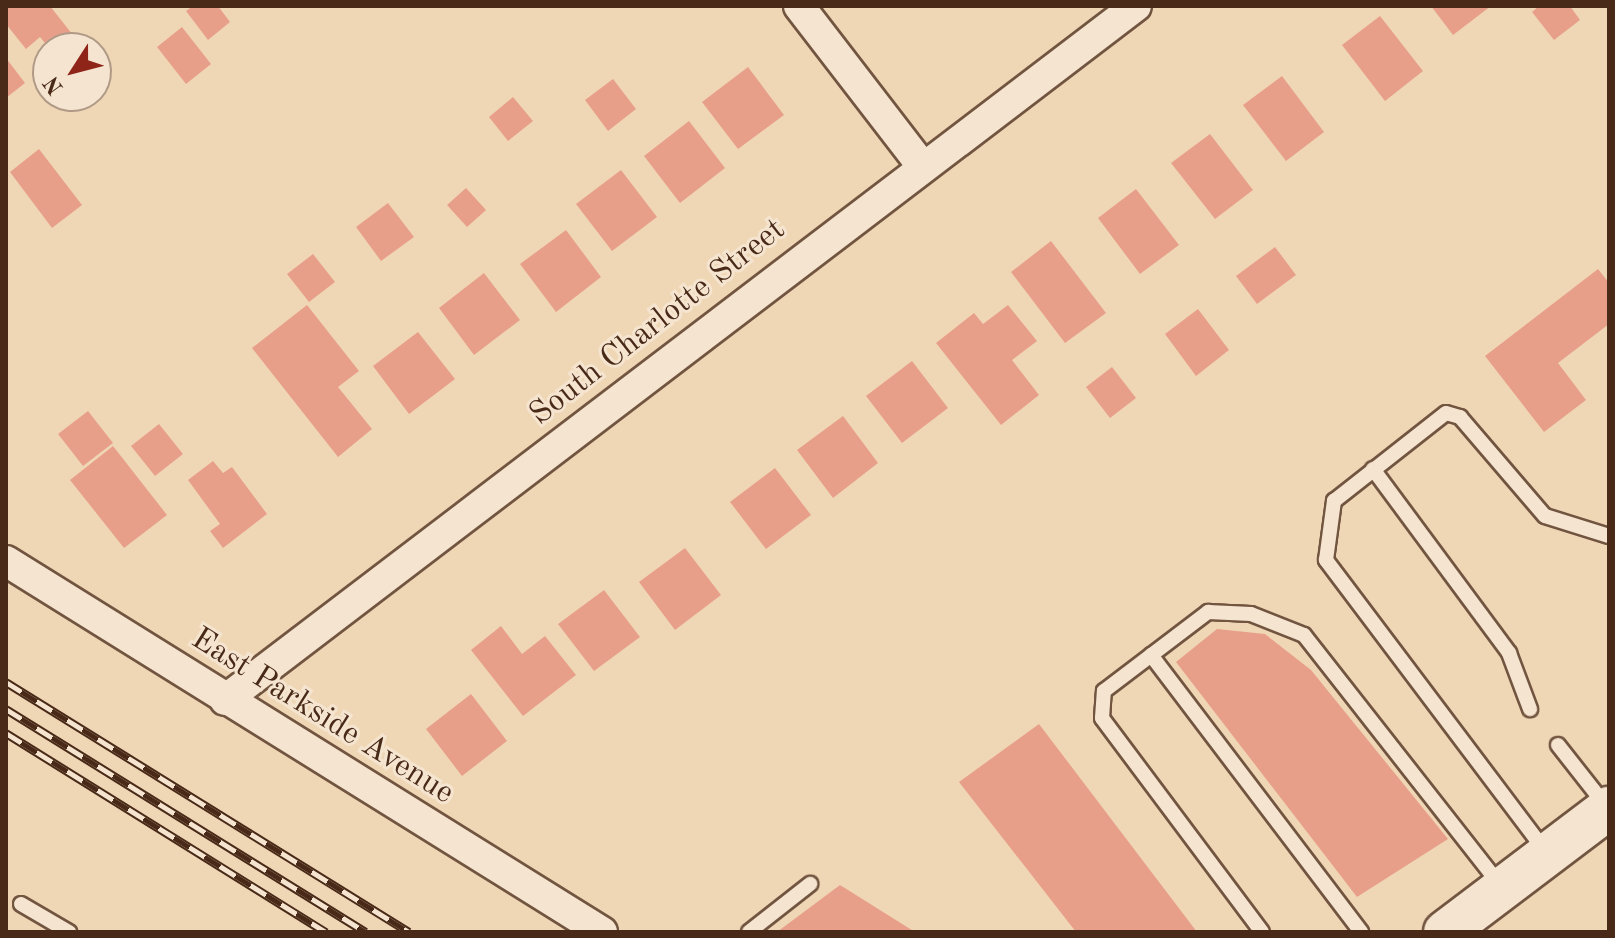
<!DOCTYPE html>
<style>
body{margin:0}
#map{position:relative;width:1615px;height:938px;overflow:hidden;background:#efd7b6;font-family:"Old Standard TT",serif}
div>[style]{position:absolute}
[style*='--x']{left:calc(var(--x)*1px);top:calc(var(--y)*1px);width:calc(var(--w)*1px);rotate:calc(var(--a)*1deg)}
.building>*{inset:0;background:#e89f8a}
.roads{filter:drop-shadow(2px 0 #725540) drop-shadow(-2px 0 #725540) drop-shadow(0 2px #725540) drop-shadow(0 -2px #725540)}
.service>*{height:14px;margin:-7px;padding:0 7px;transform-origin:7px;border-radius:7px;background:#f5e5d0}
.minor>*{height:30px;margin:-15px;padding:0 15px;transform-origin:15px;border-radius:15px;background:#f5e5d0}
.secondary>*{height:42px;margin:-21px;padding:0 21px;transform-origin:21px;border-radius:21px;background:#f5e5d0}
.rail>*{height:9px;margin-top:-4.5px;transform-origin:0;background:repeating-linear-gradient(90deg,#f5e5d0 0 18px,#492a19 0 36px);box-sizing:border-box;border-block:2px solid #492a19}
span{translate:-50% -50%;white-space:nowrap;text-align:center;line-height:1.15;-webkit-text-stroke:6px #f5e5d0;paint-order:stroke}
.street-label{font-size:32px;color:#492a19}
.frame{position:absolute;inset:0;border:8px solid #492a19;pointer-events:none}
.north{position:absolute;left:32px;top:32px;width:80px;height:80px;box-sizing:border-box;background:#f5e5d0;border:2px solid #b09a87;border-radius:50%;rotate:234deg;font-size:22px;font-weight:700;line-height:32px;text-align:center;color:#492a19}
.north::after{content:'';display:block;margin:auto;width:28px;height:36px;background:#8f2418;clip-path:polygon(50% 0,100% 100%,50% 72%,0 100%)}
</style>
<div id="map">
<div class="building">
<div style="clip-path:polygon(6px 6px,50px 6px,80px 44px,49px 48px,40px 37px,26px 49px,6px 24px)"></div>
<div style="clip-path:polygon(193px 6px,218px 6px,230px 22px,208px 40px,186px 11px)"></div>
<div style="clip-path:polygon(1431px 6px,1491px 6px,1453px 35px)"></div>
<div style="clip-path:polygon(1539px 6px,1570px 6px,1580px 20px,1554px 40px,1532px 12px)"></div>
<div style="clip-path:polygon(1380px 16px,1423px 71px,1385px 101px,1342px 45px)"></div>
<div style="clip-path:polygon(182px 27px,211px 64px,186px 84px,157px 47px)"></div>
<div style="clip-path:polygon(6px 58px,25px 83px,6px 98px)"></div>
<div style="clip-path:polygon(748px 67px,784px 115px,738px 149px,702px 102px)"></div>
<div style="clip-path:polygon(1282px 76px,1324px 132px,1286px 161px,1243px 105px)"></div>
<div style="clip-path:polygon(613px 79px,636px 109px,608px 131px,585px 100px)"></div>
<div style="clip-path:polygon(513px 97px,533px 121px,508px 141px,489px 117px)"></div>
<div style="clip-path:polygon(689px 121px,725px 168px,680px 203px,644px 156px)"></div>
<div style="clip-path:polygon(1210px 134px,1253px 190px,1215px 219px,1171px 163px)"></div>
<div style="clip-path:polygon(39px 149px,82px 205px,52px 228px,10px 172px)"></div>
<div style="clip-path:polygon(621px 170px,657px 217px,612px 251px,576px 204px)"></div>
<div style="clip-path:polygon(466px 188px,486px 210px,467px 227px,447px 205px)"></div>
<div style="clip-path:polygon(1136px 189px,1179px 245px,1140px 274px,1098px 218px)"></div>
<div style="clip-path:polygon(388px 203px,414px 237px,381px 261px,356px 227px)"></div>
<div style="clip-path:polygon(566px 230px,601px 277px,556px 312px,520px 264px)"></div>
<div style="clip-path:polygon(1051px 241px,1106px 313px,1065px 343px,1011px 272px)"></div>
<div style="clip-path:polygon(1275px 247px,1296px 275px,1257px 304px,1236px 276px)"></div>
<div style="clip-path:polygon(313px 254px,335px 282px,309px 302px,287px 274px)"></div>
<div style="clip-path:polygon(1598px 269px,1609px 283px,1609px 324px,1558px 363px,1586px 400px,1544px 432px,1485px 356px)"></div>
<div style="clip-path:polygon(484px 273px,520px 320px,474px 355px,439px 308px)"></div>
<div style="clip-path:polygon(307px 305px,359px 371px,338px 387px,372px 429px,338px 457px,252px 348px)"></div>
<div style="clip-path:polygon(1008px 305px,1037px 341px,1012px 360px,1039px 395px,1001px 425px,936px 343px,974px 313px,983px 324px)"></div>
<div style="clip-path:polygon(1198px 309px,1229px 350px,1196px 376px,1165px 334px)"></div>
<div style="clip-path:polygon(418px 332px,455px 379px,409px 414px,373px 366px)"></div>
<div style="clip-path:polygon(912px 361px,948px 408px,902px 443px,866px 396px)"></div>
<div style="clip-path:polygon(1112px 367px,1136px 398px,1110px 418px,1086px 387px)"></div>
<div style="clip-path:polygon(88px 411px,113px 443px,83px 466px,58px 434px)"></div>
<div style="clip-path:polygon(843px 416px,878px 463px,833px 498px,797px 450px)"></div>
<div style="clip-path:polygon(159px 424px,183px 454px,155px 476px,131px 446px)"></div>
<div style="clip-path:polygon(113px 446px,167px 515px,124px 548px,70px 480px)"></div>
<div style="clip-path:polygon(213px 461px,223px 473px,232px 467px,267px 514px,223px 548px,210px 531px,220px 524px,188px 480px)"></div>
<div style="clip-path:polygon(775px 468px,811px 515px,766px 549px,730px 502px)"></div>
<div style="clip-path:polygon(685px 548px,721px 595px,675px 630px,639px 582px)"></div>
<div style="clip-path:polygon(604px 590px,640px 637px,594px 671px,558px 624px)"></div>
<div style="clip-path:polygon(501px 626px,522px 654px,545px 636px,576px 675px,523px 716px,471px 650px)"></div>
<div style="clip-path:polygon(1217px 629px,1265px 634px,1311px 670px,1448px 839px,1357px 897px,1176px 662px)"></div>
<div style="clip-path:polygon(471px 694px,507px 741px,462px 776px,426px 729px)"></div>
<div style="clip-path:polygon(1039px 724px,1197px 932px,1076px 932px,959px 782px)"></div>
<div style="clip-path:polygon(840px 885px,915px 932px,777px 932px)"></div>
</div>
<div class="roads">
<div class="service">
<div style="--x:1373;--y:469;--w:229;--a:53.5"></div>
<div style="--x:1509;--y:653;--w:60;--a:69.4"></div>
<div style="--x:1151;--y:655;--w:348;--a:52.8"></div>
<div style="--x:1558;--y:745;--w:78;--a:51.8"></div>
<div style="--x:1546;--y:852;--w:366;--a:-127"></div>
<div style="--x:1326;--y:560;--w:60;--a:-82.3"></div>
<div style="--x:1334;--y:501;--w:142;--a:-38.2"></div>
<div style="--x:1446;--y:413;--w:15;--a:16"></div>
<div style="--x:1460;--y:417;--w:130;--a:49.4"></div>
<div style="--x:1545;--y:516;--w:67;--a:17.4"></div>
<div style="--x:21;--y:904;--w:56;--a:30.3"></div>
<div style="--x:749;--y:932;--w:78;--a:-38.2"></div>
<div style="--x:1262;--y:932;--w:267;--a:-126.8"></div>
<div style="--x:1102;--y:718;--w:27;--a:-86"></div>
<div style="--x:1104;--y:691;--w:131;--a:-37.2"></div>
<div style="--x:1208;--y:612;--w:43;--a:2.7"></div>
<div style="--x:1251;--y:614;--w:57;--a:21.6"></div>
<div style="--x:1304;--y:635;--w:319;--a:51.9"></div>
</div>
<div class="minor">
<div style="--x:799;--y:6;--w:202;--a:52.4"></div>
<div style="--x:6;--y:561;--w:702;--a:31.9"></div>
<div style="--x:225;--y:700;--w:1145;--a:-37.3"></div>
</div>
<div class="secondary">
<div style="--x:1445;--y:932;--w:206;--a:-37.1"></div>
</div>
</div>
<div class="rail">
<div style="--x:6;--y:682;--w:474;--a:31.8"></div>
<div style="--x:6;--y:709;--w:423;--a:31.8"></div>
<div style="--x:6;--y:733;--w:377;--a:31.9"></div>
</div>
<div class="street-label">
<span style="left:658px;top:323px;rotate:-38deg">South Charlotte Street</span>
<span style="left:322px;top:717px;rotate:32deg">East Parkside Avenue</span>
</div>
<div class="frame"></div>
<div class="north">N</div>
</div>
